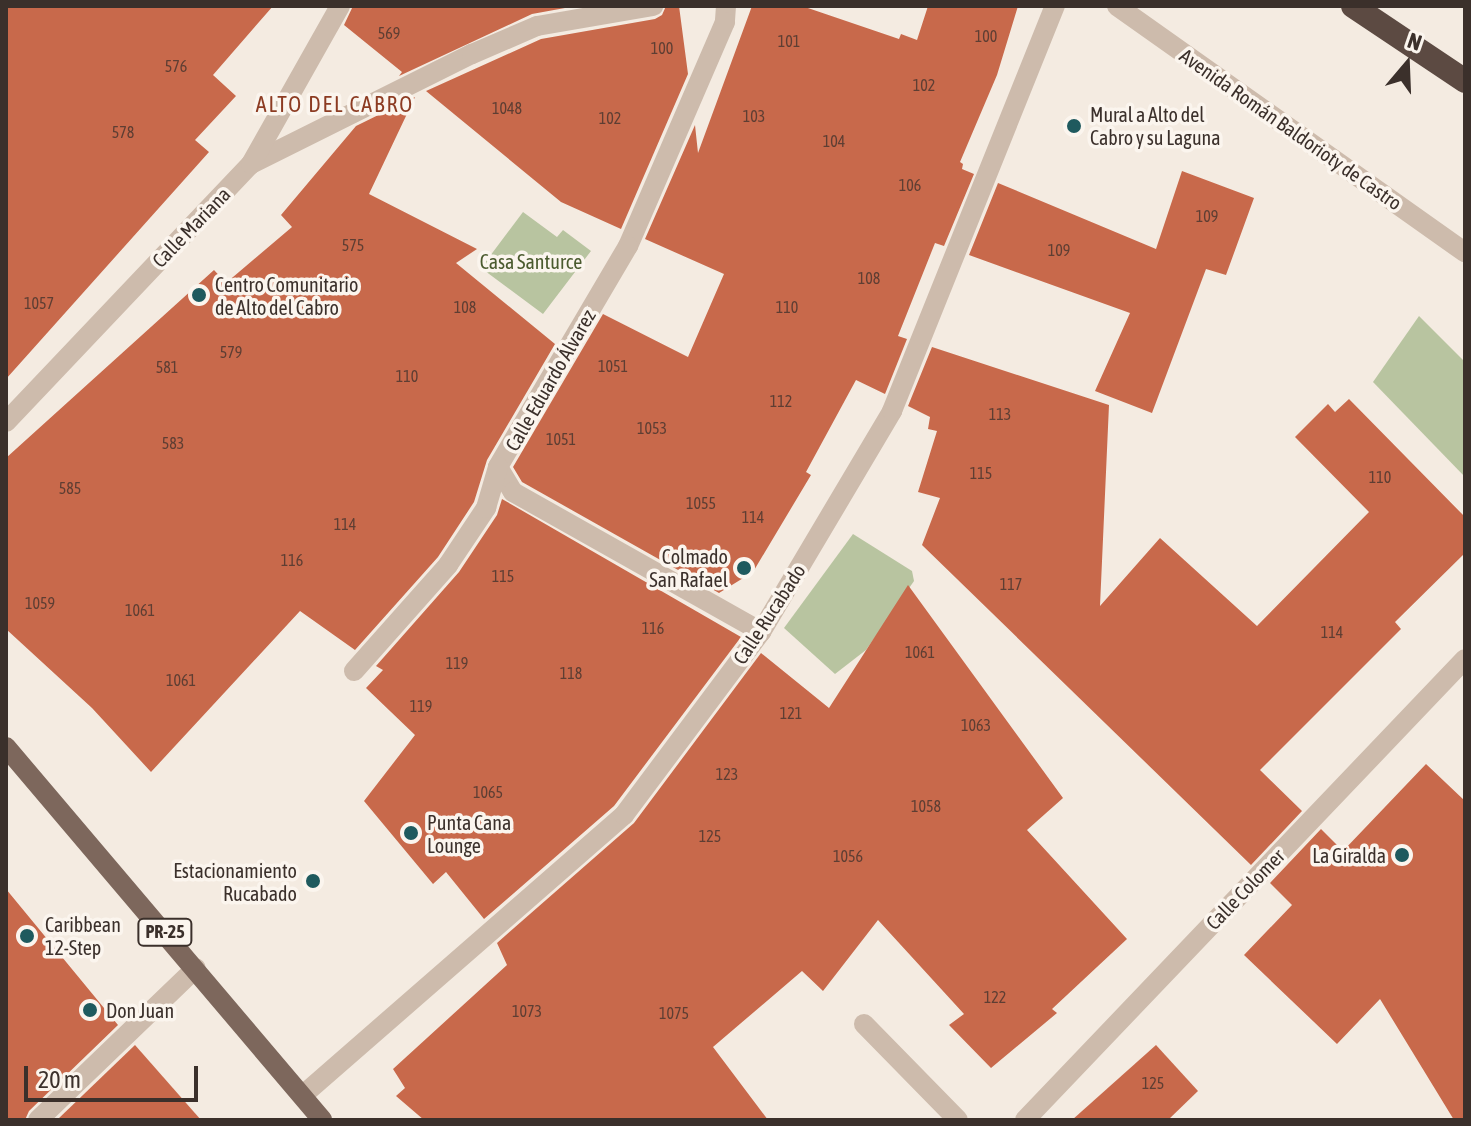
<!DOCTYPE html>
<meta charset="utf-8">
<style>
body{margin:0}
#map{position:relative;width:1471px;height:1126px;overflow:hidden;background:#f4ebe1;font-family:"Asap Condensed",sans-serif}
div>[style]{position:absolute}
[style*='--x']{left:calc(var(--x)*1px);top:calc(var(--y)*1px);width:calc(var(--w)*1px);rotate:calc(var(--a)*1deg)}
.green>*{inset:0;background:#b8c4a0}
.building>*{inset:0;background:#c8694b}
.service>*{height:20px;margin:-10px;padding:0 10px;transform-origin:10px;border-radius:10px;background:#cdbbac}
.minor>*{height:20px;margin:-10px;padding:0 10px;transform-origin:10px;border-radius:10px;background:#cdbbac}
.primary>*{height:20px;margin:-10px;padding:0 10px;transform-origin:10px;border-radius:10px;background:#7d675c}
.motorway>*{height:24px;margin:-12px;padding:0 12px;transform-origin:12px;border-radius:12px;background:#5c4a42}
.dots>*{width:22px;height:22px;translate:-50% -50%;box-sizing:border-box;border:4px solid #fbf5ee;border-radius:50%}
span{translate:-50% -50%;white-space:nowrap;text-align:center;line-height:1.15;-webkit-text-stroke:7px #fbf5ee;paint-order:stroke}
.number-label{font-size:16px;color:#5e3e33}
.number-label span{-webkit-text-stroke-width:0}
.shield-label span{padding:2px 6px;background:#fbf5ee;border:2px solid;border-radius:6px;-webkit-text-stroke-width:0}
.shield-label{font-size:18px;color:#3b302b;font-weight:700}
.poi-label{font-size:20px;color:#3b302b}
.left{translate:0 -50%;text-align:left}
.right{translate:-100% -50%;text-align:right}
.street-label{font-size:20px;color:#3b302b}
.park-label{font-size:20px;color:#4a5a2e}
.neighbourhood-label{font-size:22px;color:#8c3b22;letter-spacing:2px}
.frame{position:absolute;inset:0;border:8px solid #3b302b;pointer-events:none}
.north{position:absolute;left:1367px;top:24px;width:80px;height:80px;-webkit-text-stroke:6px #fbf5ee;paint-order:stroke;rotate:19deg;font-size:22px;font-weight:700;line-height:32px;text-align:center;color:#3b302b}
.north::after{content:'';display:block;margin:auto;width:28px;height:36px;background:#3b302b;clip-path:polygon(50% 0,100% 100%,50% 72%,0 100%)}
.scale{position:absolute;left:24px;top:1066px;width:174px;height:36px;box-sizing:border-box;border:4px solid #3b302b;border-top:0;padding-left:10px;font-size:24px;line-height:28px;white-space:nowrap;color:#3b302b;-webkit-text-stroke:6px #fbf5ee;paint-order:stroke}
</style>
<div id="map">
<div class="green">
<div style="clip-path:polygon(523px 212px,557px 237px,563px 230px,591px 251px,543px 314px,481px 268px)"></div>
<div style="clip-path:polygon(1419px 316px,1465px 362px,1465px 477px,1373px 382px)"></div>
<div style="clip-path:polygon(853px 534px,912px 571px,914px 581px,866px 650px,835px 674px,784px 628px)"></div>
</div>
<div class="building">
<div style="clip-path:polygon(6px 6px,273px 6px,213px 75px,236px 96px,195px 140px,209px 152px,6px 379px)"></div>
<div style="clip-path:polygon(353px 6px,576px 6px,532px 14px,399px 76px,402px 72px,344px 25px)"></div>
<div style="clip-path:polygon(666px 6px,679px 6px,688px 74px,621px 229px,561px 202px,426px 91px,541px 39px,655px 19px,662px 15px)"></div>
<div style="clip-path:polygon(752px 6px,802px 6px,899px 39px,901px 34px,917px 40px,928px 6px,1018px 6px,997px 75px,960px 162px,963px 164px,962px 169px,974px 174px,944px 246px,935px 243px,898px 336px,907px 339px,885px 394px,856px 380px,806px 472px,811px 475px,753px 572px,719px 593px,522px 482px,513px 467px,603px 314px,688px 357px,724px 274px,645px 239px,695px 125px,698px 153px)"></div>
<div style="clip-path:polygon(415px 97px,369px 194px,477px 249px,456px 263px,555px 344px,487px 460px,474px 502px,438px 557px,355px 650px,300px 611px,151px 772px,92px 708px,6px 629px,6px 458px,214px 270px,226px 283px,292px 227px,281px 215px,356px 126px)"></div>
<div style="clip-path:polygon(1182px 171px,1254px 198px,1226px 275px,1206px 269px,1152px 413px,1095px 391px,1130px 313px,969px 255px,998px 183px,1156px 249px)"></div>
<div style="clip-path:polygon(932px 347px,1109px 405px,1100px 606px,1160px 538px,1257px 626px,1369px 512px,1295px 437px,1328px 404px,1335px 412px,1349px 399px,1465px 517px,1465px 553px,1395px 622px,1401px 629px,1260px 770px,1302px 811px,1251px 865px,922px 545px,940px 498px,918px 492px,937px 431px,928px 429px,930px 417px,908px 406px)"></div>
<div style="clip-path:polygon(502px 499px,741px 637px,614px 806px,484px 919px,446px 872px,433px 884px,364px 801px,415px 735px,366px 688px,383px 670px,376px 666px,459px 572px,497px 515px)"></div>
<div style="clip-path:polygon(908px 585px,1063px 798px,1027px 830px,1127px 939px,1052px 1009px,1057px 1013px,991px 1068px,949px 1025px,964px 1014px,878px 920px,823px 991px,802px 971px,713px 1047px,768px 1120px,424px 1120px,396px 1096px,405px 1088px,393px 1069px,507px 965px,497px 943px,634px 823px,761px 653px,829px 708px)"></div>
<div style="clip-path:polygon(1426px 764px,1465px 801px,1465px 1120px,1454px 1120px,1380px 999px,1337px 1044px,1244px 955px,1292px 905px,1270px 883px,1321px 829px,1343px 851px)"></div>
<div style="clip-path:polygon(6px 889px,118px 1025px,29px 1111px,25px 1120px,6px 1120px)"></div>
<div style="clip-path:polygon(135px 1045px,201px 1120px,57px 1120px)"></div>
<div style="clip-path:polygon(1156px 1045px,1198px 1091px,1168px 1120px,1072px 1120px)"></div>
</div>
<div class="service">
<div style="--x:864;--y:1024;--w:134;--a:45.6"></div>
</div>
<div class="minor">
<div style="--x:726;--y:6;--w:16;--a:94"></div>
<div style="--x:725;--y:22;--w:244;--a:113.4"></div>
<div style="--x:628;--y:246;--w:256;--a:120.5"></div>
<div style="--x:498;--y:467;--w:29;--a:59"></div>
<div style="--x:513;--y:492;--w:285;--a:29.4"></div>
<div style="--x:1117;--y:6;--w:426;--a:35.3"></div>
<div style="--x:251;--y:164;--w:247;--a:-26.5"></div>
<div style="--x:472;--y:54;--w:71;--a:-23.3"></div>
<div style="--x:537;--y:26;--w:118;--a:-9.8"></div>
<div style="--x:6;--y:422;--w:356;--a:-46.5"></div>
<div style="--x:251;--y:164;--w:181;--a:-60.6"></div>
<div style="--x:354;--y:671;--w:142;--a:-48.4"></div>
<div style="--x:448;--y:565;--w:69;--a:-56.3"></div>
<div style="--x:486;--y:508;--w:43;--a:-73.7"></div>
<div style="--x:303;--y:1095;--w:426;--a:-41.1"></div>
<div style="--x:624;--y:815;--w:229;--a:-53.2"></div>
<div style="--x:761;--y:632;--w:257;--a:-59.3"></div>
<div style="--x:892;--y:411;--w:437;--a:-68.1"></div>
<div style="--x:38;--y:1120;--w:219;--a:-43.9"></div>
<div style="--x:1025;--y:1120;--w:637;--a:-46.34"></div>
</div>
<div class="primary">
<div style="--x:6;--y:747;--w:489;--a:49.7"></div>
</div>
<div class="motorway">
<div style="--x:1353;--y:6;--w:135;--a:33.8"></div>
</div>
<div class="dots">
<div style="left:1074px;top:126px;background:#1f5a5e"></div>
<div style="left:199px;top:295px;background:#1f5a5e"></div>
<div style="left:744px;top:568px;background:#1f5a5e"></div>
<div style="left:411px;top:833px;background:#1f5a5e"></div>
<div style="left:1402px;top:855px;background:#1f5a5e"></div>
<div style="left:313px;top:881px;background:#1f5a5e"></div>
<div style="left:27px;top:936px;background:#1f5a5e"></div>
<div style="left:90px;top:1010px;background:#1f5a5e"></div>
</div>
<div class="number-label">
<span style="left:389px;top:33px">569</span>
<span style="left:986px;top:36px">100</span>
<span style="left:789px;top:41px">101</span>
<span style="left:662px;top:48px">100</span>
<span style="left:176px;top:66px">576</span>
<span style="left:924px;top:85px">102</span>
<span style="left:507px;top:108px">1048</span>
<span style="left:754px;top:116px">103</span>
<span style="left:610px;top:118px">102</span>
<span style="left:123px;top:132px">578</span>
<span style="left:834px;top:141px">104</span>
<span style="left:910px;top:185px">106</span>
<span style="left:1207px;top:216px">109</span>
<span style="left:353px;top:245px">575</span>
<span style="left:1059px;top:250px">109</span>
<span style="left:869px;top:278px">108</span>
<span style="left:39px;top:303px">1057</span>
<span style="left:465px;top:307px">108</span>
<span style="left:787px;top:307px">110</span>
<span style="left:231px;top:352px">579</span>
<span style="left:613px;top:366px">1051</span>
<span style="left:167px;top:367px">581</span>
<span style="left:407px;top:376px">110</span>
<span style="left:781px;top:401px">112</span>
<span style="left:1000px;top:414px">113</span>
<span style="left:652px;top:428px">1053</span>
<span style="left:561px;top:439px">1051</span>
<span style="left:173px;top:443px">583</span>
<span style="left:981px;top:473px">115</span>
<span style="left:1380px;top:477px">110</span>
<span style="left:70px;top:488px">585</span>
<span style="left:701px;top:503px">1055</span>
<span style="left:753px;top:517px">114</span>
<span style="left:345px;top:524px">114</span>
<span style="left:292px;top:560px">116</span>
<span style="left:503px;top:576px">115</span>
<span style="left:1011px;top:584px">117</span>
<span style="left:40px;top:603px">1059</span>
<span style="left:140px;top:610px">1061</span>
<span style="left:653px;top:628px">116</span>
<span style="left:1332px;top:632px">114</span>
<span style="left:920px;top:652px">1061</span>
<span style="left:457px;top:663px">119</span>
<span style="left:571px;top:673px">118</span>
<span style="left:181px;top:680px">1061</span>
<span style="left:421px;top:706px">119</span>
<span style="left:791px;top:713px">121</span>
<span style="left:976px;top:725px">1063</span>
<span style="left:727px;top:774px">123</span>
<span style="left:488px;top:792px">1065</span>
<span style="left:926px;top:806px">1058</span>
<span style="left:710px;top:836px">125</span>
<span style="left:848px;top:856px">1056</span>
<span style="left:995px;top:997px">122</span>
<span style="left:527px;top:1011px">1073</span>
<span style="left:674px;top:1013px">1075</span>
<span style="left:1153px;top:1083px">125</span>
</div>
<div class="shield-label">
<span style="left:165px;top:932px">PR-25</span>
</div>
<div class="poi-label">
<span class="left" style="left:1090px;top:126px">Mural a Alto del<br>Cabro y su Laguna</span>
<span class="left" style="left:215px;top:296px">Centro Comunitario<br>de Alto del Cabro</span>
<span class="right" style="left:728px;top:568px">Colmado<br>San Rafael</span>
<span class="left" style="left:427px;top:834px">Punta Cana<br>Lounge</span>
<span class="right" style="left:1386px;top:855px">La Giralda</span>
<span class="right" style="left:297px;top:882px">Estacionamiento<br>Rucabado</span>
<span class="left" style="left:45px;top:936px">Caribbean<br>12-Step</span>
<span class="left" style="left:106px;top:1010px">Don Juan</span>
</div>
<div class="street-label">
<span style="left:1291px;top:129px;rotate:35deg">Avenida Román Baldorioty de Castro</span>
<span style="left:191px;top:227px;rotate:-46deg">Calle Mariana</span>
<span style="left:550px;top:380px;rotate:-60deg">Calle Eduardo Álvarez</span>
<span style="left:769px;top:614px;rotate:-57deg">Calle Rucabado</span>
<span style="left:1245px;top:889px;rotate:-46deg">Calle Colomer</span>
</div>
<div class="park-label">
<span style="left:531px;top:261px">Casa Santurce</span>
</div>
<div class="neighbourhood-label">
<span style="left:335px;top:105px">ALTO DEL CABRO</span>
</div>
<div class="frame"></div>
<div class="north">N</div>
<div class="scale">20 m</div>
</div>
